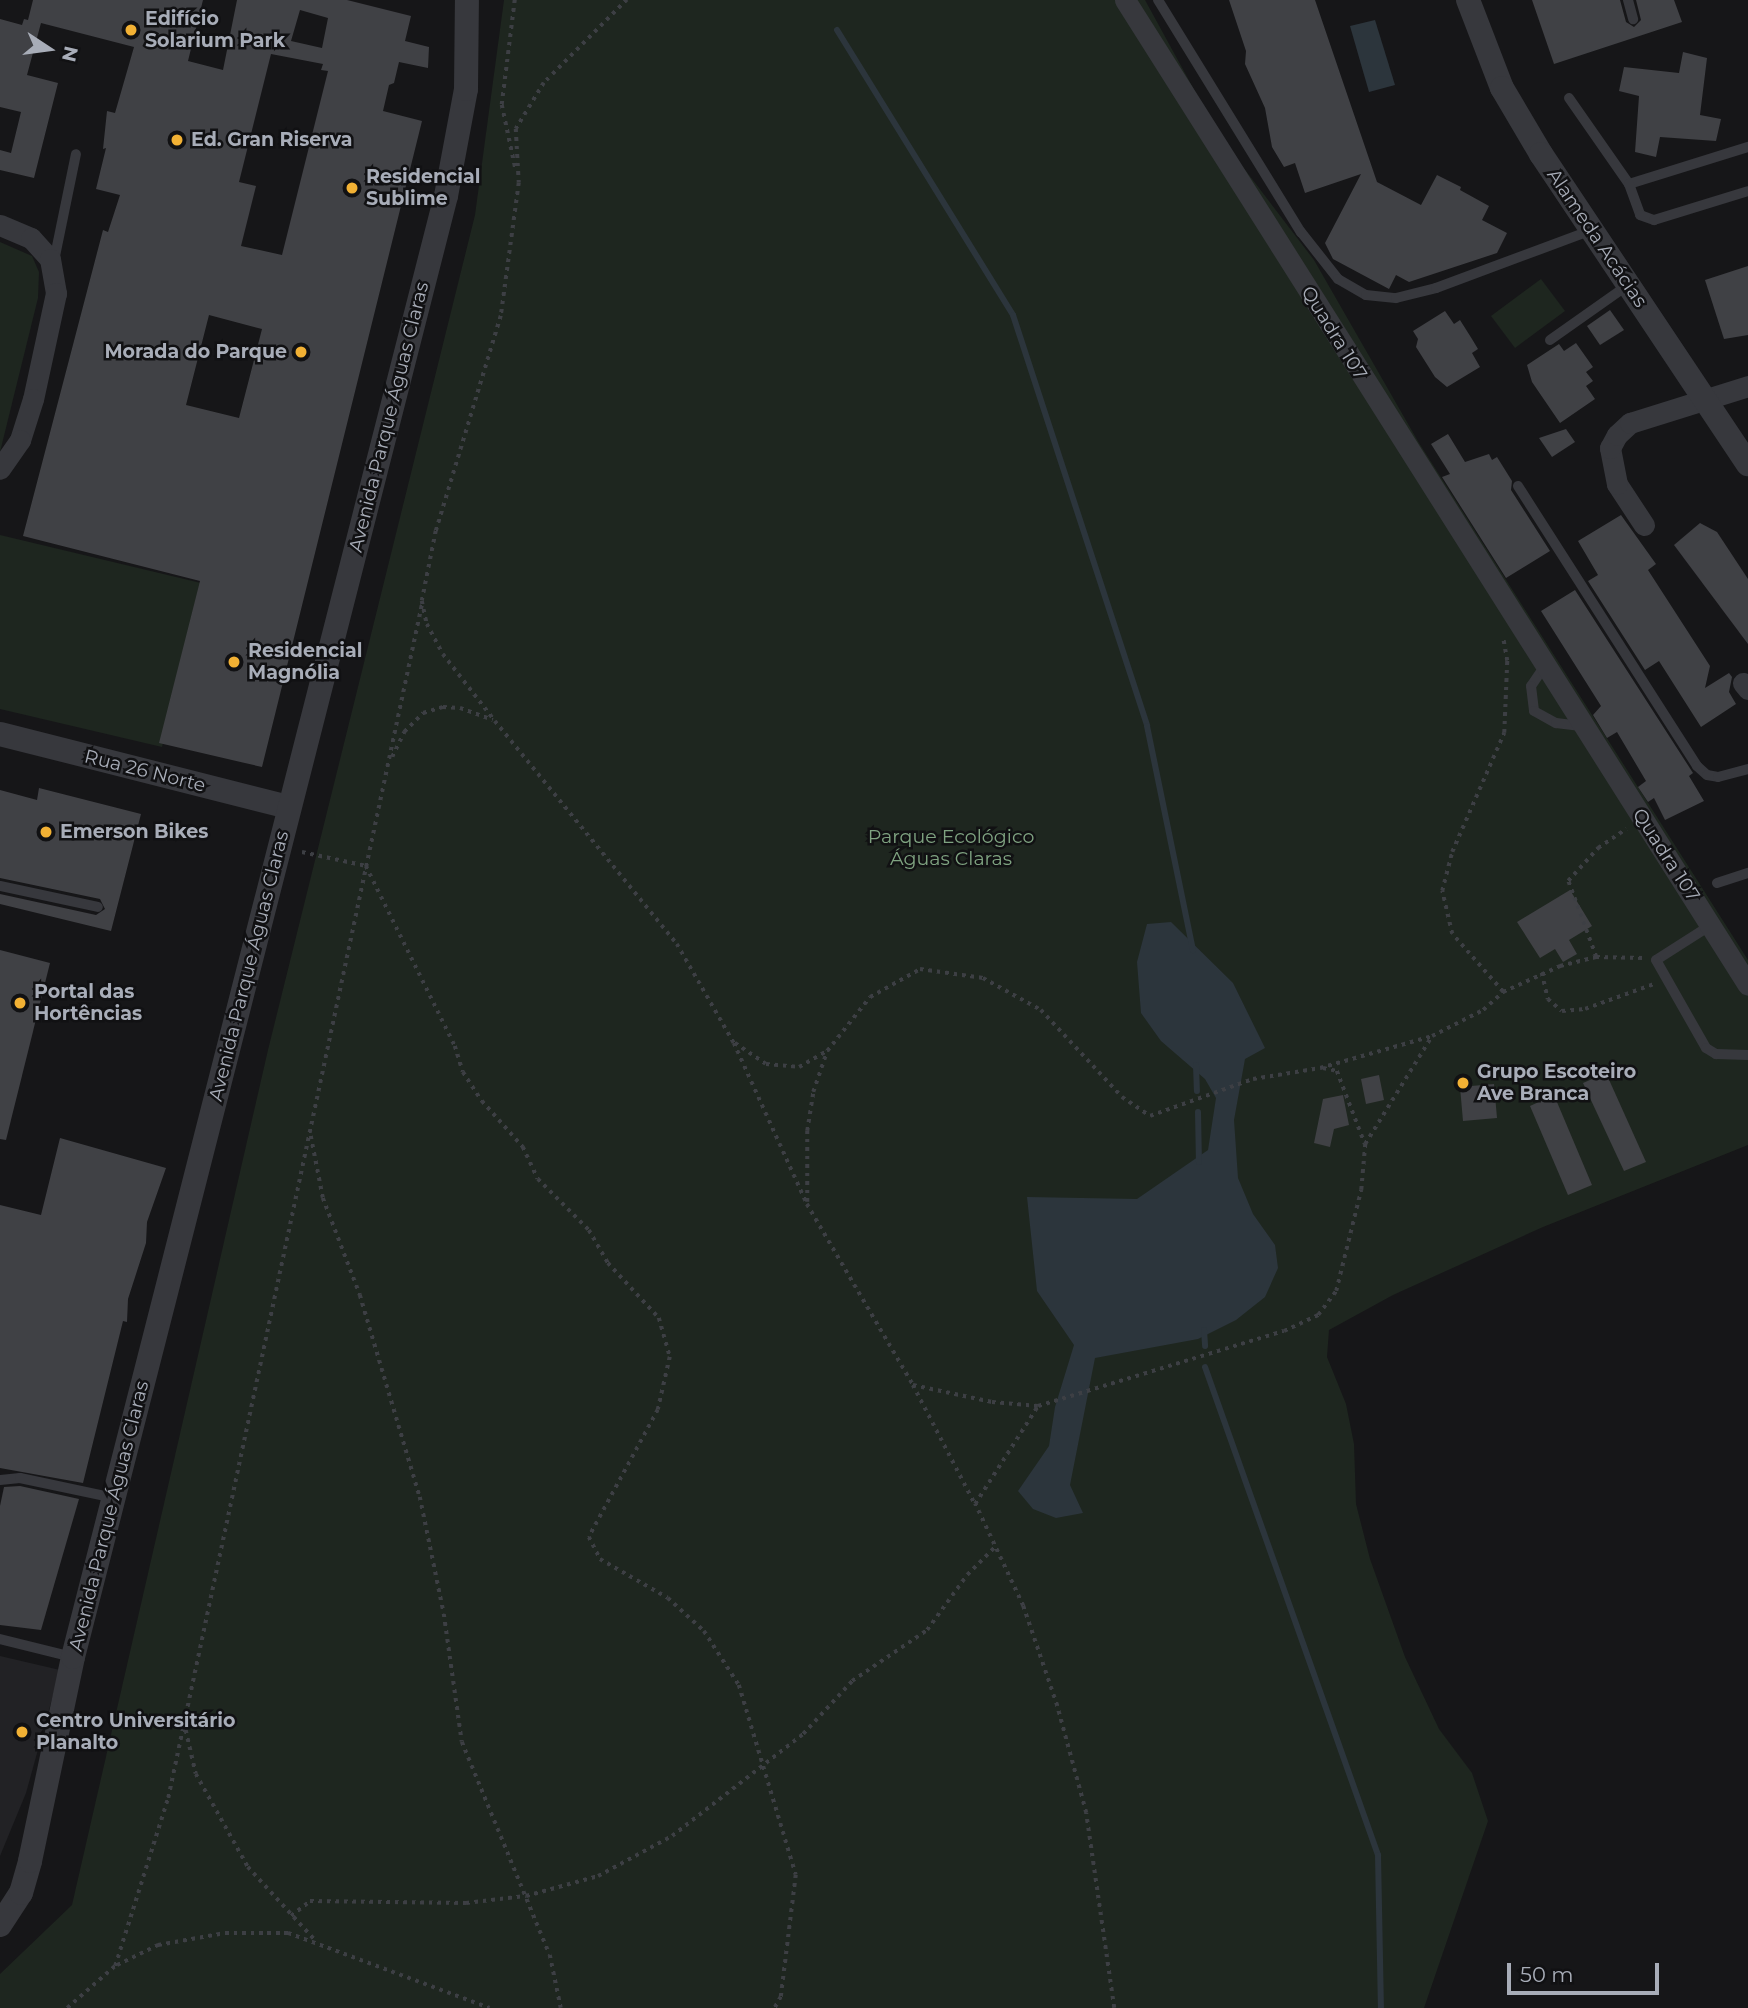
<!DOCTYPE html>
<meta charset="utf-8">
<style>
body{margin:0}
#map{position:relative;width:1748px;height:2008px;overflow:hidden;background:#161618;font-family:Montserrat,sans-serif}
div>[style]{position:absolute}
[style*='--x']{left:calc(var(--x)*1px);top:calc(var(--y)*1px);width:calc(var(--w)*1px);rotate:calc(var(--a)*1deg)}
.built>*{inset:0;background:#222225}
.green>*{inset:0;background:#1e261f}
.water>*{inset:0;background:#2c353c}
.stream>*{height:6px;margin:-3px;padding:0 3px;transform-origin:3px;border-radius:3px;background:#2c353c}
.building>*{inset:0;background:#404145}
.path>*{height:3.5px;margin-top:-1.75px;transform-origin:0;background:repeating-linear-gradient(90deg,#3d3f44 0 3.5px,transparent 0 8.5px)}
.service>*{height:10px;margin:-5px;padding:0 5px;transform-origin:5px;border-radius:5px;background:#37383d}
.minor>*{height:21px;margin:-10.5px;padding:0 10.5px;transform-origin:10.5px;border-radius:10.5px;background:#37383d}
.tertiary>*{height:24px;margin:-12px;padding:0 12px;transform-origin:12px;border-radius:12px;background:#37383d}
.dots>*{width:19px;height:19px;translate:-50% -50%;box-sizing:border-box;border:4px solid #111113;border-radius:50%}
span{translate:-50% -50%;white-space:nowrap;text-align:center;line-height:1.15;-webkit-text-stroke:5px #111113;paint-order:stroke}
.poi-label{font-size:19px;color:#a8adb8;font-weight:700}
.left{translate:0 -50%;text-align:left}
.right{translate:-100% -50%;text-align:right}
.street-label{font-size:19px;color:#a8adb8}
.park-label{font-size:19px;color:#7fa381}
.north{position:absolute;left:14px;top:14px;width:70px;height:70px;-webkit-text-stroke:5px #111113;paint-order:stroke;rotate:103deg;font-size:19px;font-weight:700;line-height:28px;text-align:center;color:#a8adb8}
.north::after{content:'';display:block;margin:auto;width:24px;height:32px;background:#a8adb8;clip-path:polygon(50% 0,100% 100%,50% 72%,0 100%)}
.scale{position:absolute;left:1507px;top:1963px;width:152px;height:32px;box-sizing:border-box;border:4px solid #a8adb8;border-top:0;padding-left:9px;font-size:21px;line-height:24px;white-space:nowrap;color:#a8adb8;-webkit-text-stroke:5px #111113;paint-order:stroke}
</style>
<div id="map">
<div class="built">
<div style="clip-path:polygon(0 1656px,60px 1670px,26px 1793px,0 1856px)"></div>
</div>
<div class="green">
<div style="clip-path:polygon(504px 0,1145px 0,1220px 137px,1314px 260px,1419px 443px,1748px 960px,1748px 1145px,1543px 1227px,1393px 1295px,1329px 1330px,1327px 1357px,1346px 1404px,1354px 1444px,1356px 1504px,1370px 1559px,1405px 1657px,1439px 1729px,1472px 1773px,1488px 1821px,1424px 2008px,0 2008px,0 1974px,72px 1905px,268px 1050px,475px 215px)"></div>
<div style="clip-path:polygon(0 242px,32px 256px,39px 272px,38px 298px,0 452px)"></div>
<div style="clip-path:polygon(1541px 279px,1565px 311px,1515px 348px,1491px 316px)"></div>
<div style="clip-path:polygon(0 535px,201px 583px,162px 747px,0 709px)"></div>
</div>
<div class="water">
<div style="clip-path:polygon(1375px 20px,1395px 85px,1369px 92px,1350px 26px)"></div>
<div style="clip-path:polygon(1171px 922px,1233px 983px,1265px 1048px,1245px 1059px,1234px 1120px,1238px 1178px,1253px 1214px,1275px 1245px,1278px 1268px,1265px 1297px,1236px 1320px,1198px 1339px,1095px 1358px,1070px 1485px,1083px 1513px,1056px 1518px,1033px 1509px,1018px 1491px,1049px 1446px,1055px 1407px,1074px 1345px,1037px 1291px,1027px 1197px,1137px 1199px,1208px 1150px,1216px 1098px,1205px 1079px,1161px 1041px,1141px 1013px,1137px 962px,1147px 924px)"></div>
</div>
<div class="stream">
<div style="--x:837;--y:30;--w:335;--a:58.3"></div>
<div style="--x:1013;--y:315;--w:432;--a:71.9"></div>
<div style="--x:1147;--y:726;--w:229;--a:78.4"></div>
<div style="--x:1196;--y:1065;--w:26;--a:88"></div>
<div style="--x:1198;--y:1112;--w:50;--a:88.9"></div>
<div style="--x:1204;--y:1330;--w:16;--a:86"></div>
<div style="--x:1205;--y:1367;--w:518;--a:70.48"></div>
<div style="--x:1378;--y:1855;--w:153;--a:88.9"></div>
</div>
<div class="building">
<div style="clip-path:polygon(evenodd,33px 0,203px 0,188px 61px,223px 70px,237px 0,347px 0,411px 16px,405px 41px,429px 47px,428px 68px,399px 62px,394px 83px,389px 85px,383px 111px,422px 121px,262px 767px,159px 743px,200px 581px,23px 536px,103px 230px,108px 232px,120px 195px,96px 189px,106px 148px,103px 149px,107px 111px,115px 113px,134px 47px,41px 23px,27px 75px,58px 83px,34px 178px,0 170px,0 150px,11px 153px,21px 112px,0 107px,0 19px,22px 25px,24px 19px,36px 22px,28px 20px,33px 0,300px 10px,328px 18px,322px 48px,291px 41px,300px 10px,33px 0,271px 54px,323px 64px,321px 70px,328px 71px,282px 255px,241px 246px,256px 186px,239px 182px,271px 54px,33px 0,209px 315px,262px 329px,239px 418px,186px 405px,209px 315px)"></div>
<div style="clip-path:polygon(1229px 0,1315px 0,1377px 182px,1421px 205px,1437px 175px,1461px 187px,1460px 190px,1489px 206px,1482px 220px,1507px 233px,1497px 253px,1409px 282px,1396px 275px,1389px 289px,1333px 259px,1325px 243px,1361px 174px,1305px 193px,1295px 163px,1284px 167px,1272px 147px,1265px 108px,1245px 64px,1246px 51px)"></div>
<div style="clip-path:polygon(1532px 0,1620px 0,1626px 22px,1634px 27px,1641px 20px,1636px 0,1674px 0,1682px 22px,1554px 64px)"></div>
<div style="clip-path:polygon(1683px 52px,1707px 58px,1700px 115px,1721px 119px,1716px 141px,1660px 137px,1656px 157px,1635px 152px,1639px 96px,1619px 91px,1624px 67px,1679px 73px)"></div>
<div style="clip-path:polygon(1748px 266px,1748px 335px,1724px 339px,1705px 280px)"></div>
<div style="clip-path:polygon(1610px 310px,1624px 330px,1600px 345px,1587px 326px)"></div>
<div style="clip-path:polygon(1445px 311px,1454px 324px,1460px 320px,1472px 339px,1478px 349px,1472px 353px,1480px 367px,1447px 387px,1435px 377px,1416px 347px,1418px 339px,1413px 331px)"></div>
<div style="clip-path:polygon(1576px 343px,1593px 367px,1586px 372px,1593px 381px,1586px 386px,1595px 399px,1560px 423px,1532px 382px,1527px 365px,1559px 344px,1564px 351px)"></div>
<div style="clip-path:polygon(1566px 429px,1575px 442px,1552px 457px,1539px 438px)"></div>
<div style="clip-path:polygon(1448px 434px,1465px 462px,1489px 454px,1492px 460px,1497px 457px,1512px 481px,1511px 490px,1550px 551px,1506px 578px,1442px 477px,1450px 474px,1431px 444px)"></div>
<div style="clip-path:polygon(1621px 515px,1656px 564px,1648px 570px,1710px 666px,1705px 688px,1729px 673px,1732px 677px,1729px 692px,1736px 704px,1701px 727px,1659px 661px,1645px 670px,1588px 581px,1598px 575px,1578px 541px)"></div>
<div style="clip-path:polygon(1700px 523px,1717px 532px,1748px 579px,1748px 644px,1674px 545px)"></div>
<div style="clip-path:polygon(1575px 590px,1693px 773px,1689px 776px,1704px 801px,1665px 820px,1654px 798px,1648px 802px,1638px 787px,1646px 781px,1617px 732px,1607px 738px,1593px 715px,1601px 706px,1541px 611px)"></div>
<div style="clip-path:polygon(39px 788px,141px 814px,111px 931px,0 904px,0 894px,96px 915px,105px 909px,100px 899px,0 878px,0 790px,37px 800px)"></div>
<div style="clip-path:polygon(1570px 890px,1592px 926px,1569px 940px,1577px 954px,1563px 962px,1555px 949px,1540px 958px,1517px 922px)"></div>
<div style="clip-path:polygon(0 950px,50px 963px,6px 1140px,0 1139px)"></div>
<div style="clip-path:polygon(1606px 1073px,1646px 1162px,1624px 1171px,1583px 1083px)"></div>
<div style="clip-path:polygon(1379px 1075px,1384px 1100px,1366px 1104px,1361px 1079px)"></div>
<div style="clip-path:polygon(1494px 1084px,1497px 1118px,1463px 1121px,1460px 1087px)"></div>
<div style="clip-path:polygon(1343px 1095px,1349px 1125px,1334px 1129px,1330px 1147px,1314px 1143px,1323px 1099px)"></div>
<div style="clip-path:polygon(1554px 1095px,1592px 1185px,1568px 1195px,1530px 1106px)"></div>
<div style="clip-path:polygon(60px 1138px,166px 1168px,147px 1222px,146px 1243px,128px 1299px,127px 1322px,123px 1321px,83px 1483px,0 1468px,0 1205px,41px 1215px)"></div>
<div style="clip-path:polygon(20px 1486px,79px 1499px,41px 1630px,0 1625px,0 1506px,4px 1487px)"></div>
</div>
<div class="path">
<div style="--x:515;--y:0;--w:106;--a:97.1"></div>
<div style="--x:502;--y:105;--w:67;--a:78"></div>
<div style="--x:627;--y:0;--w:117;--a:135"></div>
<div style="--x:544;--y:83;--w:54;--a:121.3"></div>
<div style="--x:516;--y:129;--w:54;--a:86.8"></div>
<div style="--x:519;--y:183;--w:134;--a:97.7"></div>
<div style="--x:501;--y:316;--w:225;--a:106.8"></div>
<div style="--x:436;--y:531;--w:71;--a:101.3"></div>
<div style="--x:422;--y:601;--w:24;--a:78"></div>
<div style="--x:427;--y:624;--w:34;--a:62"></div>
<div style="--x:443;--y:654;--w:85;--a:52.2"></div>
<div style="--x:495;--y:721;--w:288;--a:50.8"></div>
<div style="--x:677;--y:944;--w:114;--a:60.1"></div>
<div style="--x:734;--y:1043;--w:177;--a:65.6"></div>
<div style="--x:807;--y:1204;--w:210;--a:59.6"></div>
<div style="--x:913;--y:1385;--w:134;--a:62.5"></div>
<div style="--x:392;--y:757;--w:28;--a:-64"></div>
<div style="--x:404;--y:732;--w:27;--a:-45"></div>
<div style="--x:423;--y:713;--w:21;--a:-17"></div>
<div style="--x:443;--y:707;--w:17;--a:3"></div>
<div style="--x:460;--y:708;--w:35;--a:20"></div>
<div style="--x:302;--y:852;--w:66;--a:12.3"></div>
<div style="--x:366;--y:866;--w:201;--a:63.7"></div>
<div style="--x:455;--y:1046;--w:27;--a:73"></div>
<div style="--x:463;--y:1072;--w:35;--a:57"></div>
<div style="--x:482;--y:1101;--w:62;--a:48.3"></div>
<div style="--x:523;--y:1147;--w:35;--a:65"></div>
<div style="--x:538;--y:1179;--w:72;--a:45"></div>
<div style="--x:589;--y:1230;--w:38;--a:60"></div>
<div style="--x:608;--y:1263;--w:75;--a:47.2"></div>
<div style="--x:659;--y:1318;--w:41;--a:74.2"></div>
<div style="--x:670;--y:1357;--w:54;--a:102.8"></div>
<div style="--x:658;--y:1410;--w:145;--a:118.5"></div>
<div style="--x:589;--y:1537;--w:25;--a:63"></div>
<div style="--x:600;--y:1559;--w:78;--a:29.8"></div>
<div style="--x:668;--y:1598;--w:49;--a:42.5"></div>
<div style="--x:704;--y:1631;--w:64;--a:57.1"></div>
<div style="--x:739;--y:1685;--w:198;--a:73.3"></div>
<div style="--x:796;--y:1875;--w:123;--a:97"></div>
<div style="--x:781;--y:1997;--w:13;--a:119"></div>
<div style="--x:1596;--y:957;--w:81;--a:-110.2"></div>
<div style="--x:1568;--y:881;--w:45;--a:-47.7"></div>
<div style="--x:1598;--y:848;--w:34;--a:-34"></div>
<div style="--x:1542;--y:973;--w:27;--a:77"></div>
<div style="--x:1548;--y:999;--w:18;--a:41"></div>
<div style="--x:1562;--y:1011;--w:23;--a:-5"></div>
<div style="--x:1585;--y:1009;--w:73;--a:-19.9"></div>
<div style="--x:1503;--y:992;--w:63;--a:-24.5"></div>
<div style="--x:1560;--y:966;--w:37;--a:-14"></div>
<div style="--x:1596;--y:957;--w:47;--a:1.2"></div>
<div style="--x:735;--y:1043;--w:37;--a:34"></div>
<div style="--x:766;--y:1064;--w:33;--a:5"></div>
<div style="--x:799;--y:1067;--w:30;--a:-30"></div>
<div style="--x:1323;--y:1068;--w:14;--a:12"></div>
<div style="--x:1337;--y:1071;--w:78;--a:69"></div>
<div style="--x:311;--y:1136;--w:63;--a:79"></div>
<div style="--x:323;--y:1198;--w:104;--a:69.1"></div>
<div style="--x:360;--y:1295;--w:211;--a:73.5"></div>
<div style="--x:420;--y:1497;--w:119;--a:78.4"></div>
<div style="--x:444;--y:1614;--w:129;--a:82"></div>
<div style="--x:462;--y:1742;--w:230;--a:67.6"></div>
<div style="--x:550;--y:1955;--w:54;--a:78.3"></div>
<div style="--x:807;--y:1202;--w:71;--a:-90"></div>
<div style="--x:807;--y:1131;--w:39;--a:-81"></div>
<div style="--x:813;--y:1092;--w:43;--a:-71.1"></div>
<div style="--x:827;--y:1051;--w:69;--a:-51.5"></div>
<div style="--x:870;--y:997;--w:57;--a:-29.2"></div>
<div style="--x:920;--y:969;--w:64;--a:8.1"></div>
<div style="--x:983;--y:978;--w:66;--a:28.9"></div>
<div style="--x:1041;--y:1010;--w:119;--a:47"></div>
<div style="--x:1122;--y:1097;--w:34;--a:34"></div>
<div style="--x:1150;--y:1116;--w:109;--a:-19.8"></div>
<div style="--x:1253;--y:1079;--w:68;--a:-9.3"></div>
<div style="--x:1320;--y:1068;--w:116;--a:-15.9"></div>
<div style="--x:913;--y:1385;--w:81;--a:12.1"></div>
<div style="--x:992;--y:1402;--w:46;--a:5"></div>
<div style="--x:184;--y:1722;--w:53;--a:77"></div>
<div style="--x:196;--y:1774;--w:107;--a:60.8"></div>
<div style="--x:248;--y:1867;--w:98;--a:47.5"></div>
<div style="--x:291;--y:1916;--w:24;--a:-38"></div>
<div style="--x:310;--y:1901;--w:156;--a:0.7"></div>
<div style="--x:466;--y:1903;--w:60;--a:-6.7"></div>
<div style="--x:526;--y:1896;--w:75;--a:-15.5"></div>
<div style="--x:598;--y:1876;--w:84;--a:-28.4"></div>
<div style="--x:672;--y:1836;--w:166;--a:-37.9"></div>
<div style="--x:803;--y:1734;--w:72;--a:-47.2"></div>
<div style="--x:852;--y:1681;--w:91;--a:-34.2"></div>
<div style="--x:927;--y:1630;--w:68;--a:-54"></div>
<div style="--x:967;--y:1575;--w:41;--a:-45"></div>
<div style="--x:117;--y:1965;--w:46;--a:-26"></div>
<div style="--x:158;--y:1945;--w:68;--a:-10.2"></div>
<div style="--x:225;--y:1933;--w:63;--a:0"></div>
<div style="--x:288;--y:1933;--w:215;--a:20.4"></div>
<div style="--x:67;--y:2008;--w:64;--a:-41.2"></div>
<div style="--x:115;--y:1966;--w:176;--a:-72.5"></div>
<div style="--x:168;--y:1798;--w:1222;--a:-78"></div>
<div style="--x:1114;--y:2008;--w:197;--a:-98.2"></div>
<div style="--x:1086;--y:1813;--w:111;--a:-105.2"></div>
<div style="--x:1057;--y:1706;--w:106;--a:-108.8"></div>
<div style="--x:1023;--y:1606;--w:113;--a:-115.2"></div>
<div style="--x:975;--y:1504;--w:117;--a:-57.3"></div>
<div style="--x:1038;--y:1406;--w:257;--a:-17"></div>
<div style="--x:1284;--y:1331;--w:38;--a:-25"></div>
<div style="--x:1318;--y:1315;--w:30;--a:-53"></div>
<div style="--x:1336;--y:1291;--w:104;--a:-76.1"></div>
<div style="--x:1361;--y:1190;--w:46;--a:-85"></div>
<div style="--x:1365;--y:1144;--w:127;--a:-58.2"></div>
<div style="--x:1432;--y:1036;--w:57;--a:-27"></div>
<div style="--x:1483;--y:1010;--w:27;--a:-42"></div>
<div style="--x:1503;--y:992;--w:77;--a:-131.3"></div>
<div style="--x:1452;--y:934;--w:44;--a:-103.1"></div>
<div style="--x:1442;--y:891;--w:40;--a:-75.6"></div>
<div style="--x:1452;--y:852;--w:130;--a:-66.4"></div>
<div style="--x:1504;--y:733;--w:72;--a:-87.6"></div>
<div style="--x:1507;--y:661;--w:23;--a:-100"></div>
</div>
<div class="service">
<div style="--x:1158;--y:0;--w:273;--a:58.4"></div>
<div style="--x:1301;--y:232;--w:60;--a:51.8"></div>
<div style="--x:1338;--y:279;--w:32;--a:30"></div>
<div style="--x:1366;--y:295;--w:30;--a:6"></div>
<div style="--x:1396;--y:298;--w:41;--a:-14"></div>
<div style="--x:1436;--y:288;--w:166;--a:-20.4"></div>
<div style="--x:1628;--y:0;--w:20;--a:75"></div>
<div style="--x:1569;--y:98;--w:105;--a:55.1"></div>
<div style="--x:1629;--y:184;--w:125;--a:-17.3"></div>
<div style="--x:1629;--y:184;--w:33;--a:70"></div>
<div style="--x:1640;--y:215;--w:15;--a:20"></div>
<div style="--x:1654;--y:220;--w:98;--a:-17.1"></div>
<div style="--x:54;--y:261;--w:109;--a:-78.4"></div>
<div style="--x:1550;--y:340;--w:95;--a:-35.2"></div>
<div style="--x:1518;--y:486;--w:332;--a:57.4"></div>
<div style="--x:1697;--y:766;--w:13;--a:42"></div>
<div style="--x:1707;--y:775;--w:11;--a:10"></div>
<div style="--x:1718;--y:777;--w:31;--a:-15"></div>
<div style="--x:1544;--y:667;--w:23;--a:124"></div>
<div style="--x:1531;--y:686;--w:25;--a:83"></div>
<div style="--x:1534;--y:711;--w:25;--a:29"></div>
<div style="--x:1556;--y:723;--w:25;--a:7"></div>
<div style="--x:1717;--y:883;--w:33;--a:-18"></div>
<div style="--x:0;--y:886;--w:100;--a:12.1"></div>
<div style="--x:1711;--y:925;--w:65;--a:147.5"></div>
<div style="--x:1656;--y:960;--w:101;--a:60.4"></div>
<div style="--x:1706;--y:1048;--w:12;--a:31"></div>
<div style="--x:1716;--y:1054;--w:32;--a:2"></div>
<div style="--x:0;--y:1480;--w:20;--a:-6"></div>
<div style="--x:20;--y:1478;--w:96;--a:12"></div>
<div style="--x:0;--y:1639;--w:74;--a:14"></div>
</div>
<div class="minor">
<div style="--x:1125;--y:0;--w:1165;--a:57.69"></div>
<div style="--x:0;--y:225;--w:34;--a:23"></div>
<div style="--x:31;--y:238;--w:28;--a:48"></div>
<div style="--x:50;--y:259;--w:35;--a:80"></div>
<div style="--x:56;--y:293;--w:108;--a:102.2"></div>
<div style="--x:33;--y:399;--w:43;--a:107.6"></div>
<div style="--x:20;--y:440;--w:35;--a:125"></div>
<div style="--x:1644;--y:525;--w:49;--a:-123.4"></div>
<div style="--x:1617;--y:484;--w:37;--a:-101"></div>
<div style="--x:1610;--y:448;--w:15;--a:-62"></div>
<div style="--x:1617;--y:435;--w:18;--a:-43"></div>
<div style="--x:1630;--y:423;--w:124;--a:-17.4"></div>
<div style="--x:1743;--y:683;--w:8;--a:50"></div>
</div>
<div class="tertiary">
<div style="--x:1468;--y:0;--w:94;--a:68.9"></div>
<div style="--x:1502;--y:88;--w:77;--a:59.4"></div>
<div style="--x:1541;--y:154;--w:373;--a:56.3"></div>
<div style="--x:0;--y:734;--w:298;--a:14.2"></div>
<div style="--x:0;--y:1925;--w:38;--a:-57"></div>
<div style="--x:21;--y:1893;--w:33;--a:-74"></div>
<div style="--x:30;--y:1861;--w:208;--a:-78.1"></div>
<div style="--x:73;--y:1657;--w:1508;--a:-75.68"></div>
<div style="--x:446;--y:196;--w:109;--a:-79.4"></div>
<div style="--x:466;--y:89;--w:89;--a:-89.4"></div>
</div>
<div class="dots">
<div style="left:131px;top:30px;background:#f2b134"></div>
<div style="left:177px;top:140px;background:#f2b134"></div>
<div style="left:352px;top:188px;background:#f2b134"></div>
<div style="left:301px;top:352px;background:#f2b134"></div>
<div style="left:234px;top:662px;background:#f2b134"></div>
<div style="left:46px;top:832px;background:#f2b134"></div>
<div style="left:20px;top:1003px;background:#f2b134"></div>
<div style="left:1463px;top:1083px;background:#f2b134"></div>
<div style="left:22px;top:1732px;background:#f2b134"></div>
</div>
<div class="poi-label">
<span class="left" style="left:145px;top:30px">Edifício<br>Solarium Park</span>
<span class="left" style="left:191px;top:140px">Ed. Gran Riserva</span>
<span class="left" style="left:366px;top:188px">Residencial<br>Sublime</span>
<span class="right" style="left:287px;top:352px">Morada do Parque</span>
<span class="left" style="left:248px;top:662px">Residencial<br>Magnólia</span>
<span class="left" style="left:60px;top:832px">Emerson Bikes</span>
<span class="left" style="left:34px;top:1003px">Portal das<br>Hortências</span>
<span class="left" style="left:1477px;top:1083px">Grupo Escoteiro<br>Ave Branca</span>
<span class="left" style="left:36px;top:1732px">Centro Universitário<br>Planalto</span>
</div>
<div class="street-label">
<span style="left:1597px;top:238px;rotate:56deg">Alameda Acácias</span>
<span style="left:1334px;top:333px;rotate:58deg">Quadra 107</span>
<span style="left:389px;top:417px;rotate:-76deg">Avenida Parque Águas Claras</span>
<span style="left:145px;top:771px;rotate:14deg">Rua 26 Norte</span>
<span style="left:1666px;top:855px;rotate:57deg">Quadra 107</span>
<span style="left:249px;top:966px;rotate:-76deg">Avenida Parque Águas Claras</span>
<span style="left:109px;top:1516px;rotate:-76deg">Avenida Parque Águas Claras</span>
</div>
<div class="park-label">
<span style="left:951px;top:848px">Parque Ecológico<br>Águas Claras</span>
</div>
<div class="north">N</div>
<div class="scale">50 m</div>
</div>
